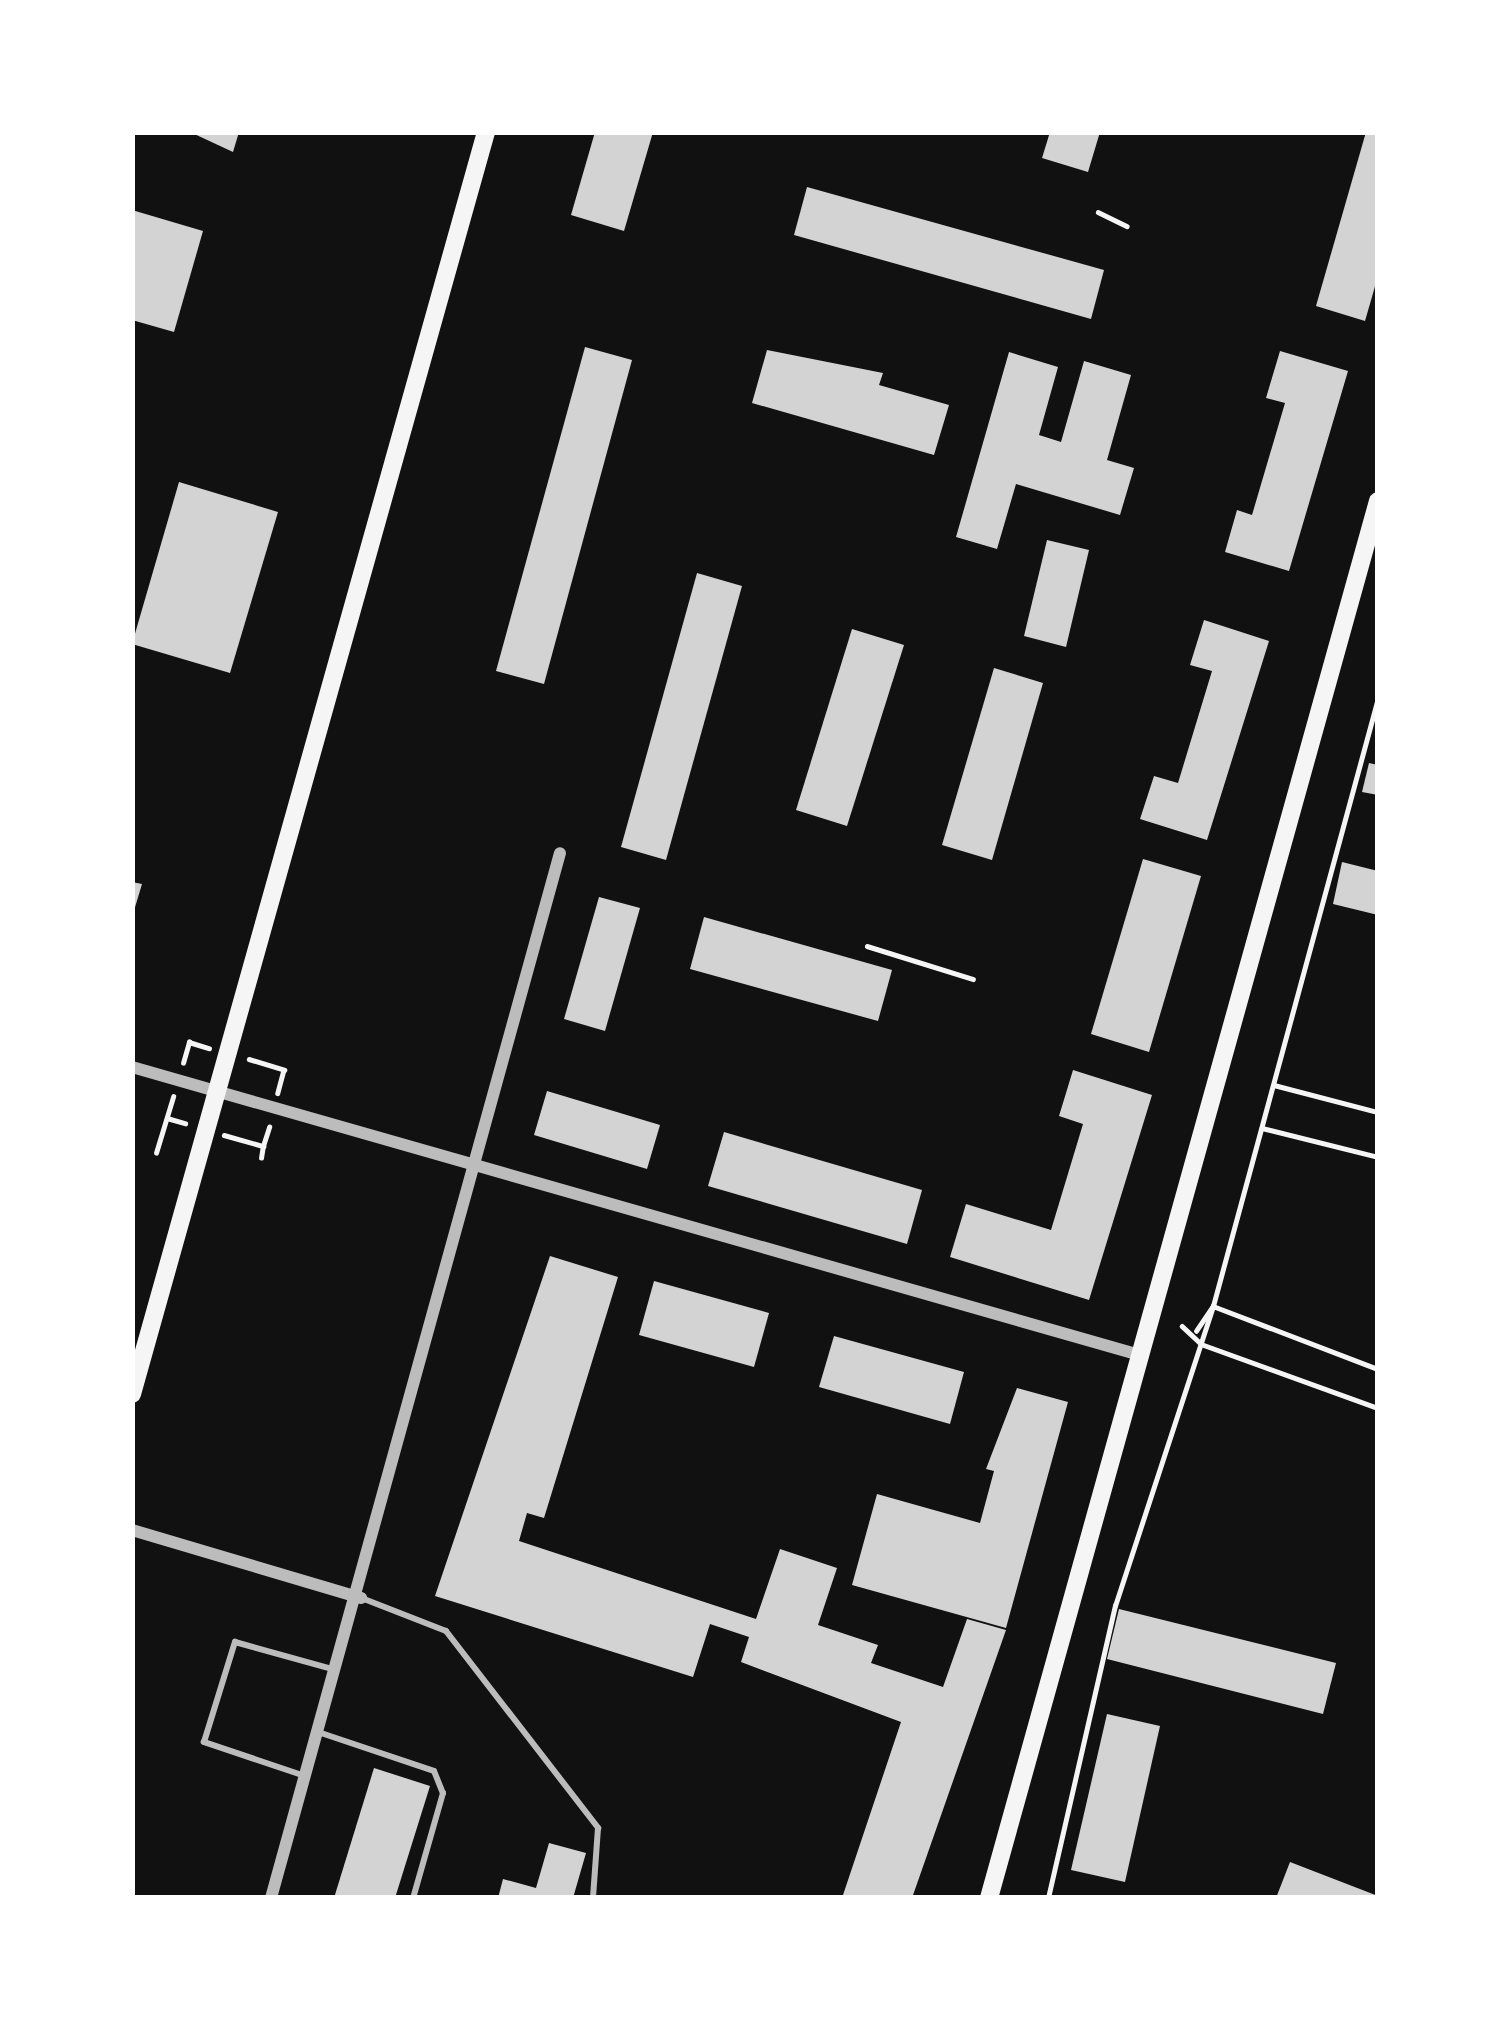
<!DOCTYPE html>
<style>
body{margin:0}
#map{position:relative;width:1510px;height:2030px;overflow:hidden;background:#111;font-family:"DM Sans",sans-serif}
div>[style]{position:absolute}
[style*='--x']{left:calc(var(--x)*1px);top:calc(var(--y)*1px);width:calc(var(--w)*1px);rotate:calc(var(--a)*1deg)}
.building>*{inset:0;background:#d3d3d3}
.path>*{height:4.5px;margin:-2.25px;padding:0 2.25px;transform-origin:2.25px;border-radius:2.25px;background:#f5f5f5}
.service>*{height:6px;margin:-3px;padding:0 3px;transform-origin:3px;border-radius:3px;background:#bcbcbc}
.minor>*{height:12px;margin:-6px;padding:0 6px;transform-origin:6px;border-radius:6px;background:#bcbcbc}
.secondary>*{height:18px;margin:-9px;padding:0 9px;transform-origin:9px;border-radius:9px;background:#f5f5f5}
span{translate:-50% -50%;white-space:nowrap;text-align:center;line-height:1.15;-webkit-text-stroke:12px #fff;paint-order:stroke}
.frame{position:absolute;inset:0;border:135px solid #fff;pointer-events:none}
</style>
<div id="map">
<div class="building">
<div style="clip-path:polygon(190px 132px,239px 132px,233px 152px)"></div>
<div style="clip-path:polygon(595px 132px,653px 132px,624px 231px,571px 215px)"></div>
<div style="clip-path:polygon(1050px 132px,1100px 132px,1088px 172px,1042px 158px)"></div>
<div style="clip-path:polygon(1366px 132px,1378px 132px,1378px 276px,1365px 321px,1316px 306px)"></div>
<div style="clip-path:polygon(807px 187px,1104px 270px,1091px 319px,794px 235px)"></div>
<div style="clip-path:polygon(132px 210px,203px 231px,174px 332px,132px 320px)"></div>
<div style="clip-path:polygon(585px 347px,632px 360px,544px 684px,496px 671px)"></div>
<div style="clip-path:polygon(767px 350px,883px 373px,879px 385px,949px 405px,934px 455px,752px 403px)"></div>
<div style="clip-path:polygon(1280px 351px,1348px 371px,1289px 571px,1225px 552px,1237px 510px,1252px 515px,1285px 403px,1266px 398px)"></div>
<div style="clip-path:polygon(1009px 352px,1058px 367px,1039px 435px,1061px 442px,1084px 361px,1131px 375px,1107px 460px,1134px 468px,1120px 515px,1016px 484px,997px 549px,956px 537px)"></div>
<div style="clip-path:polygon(179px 482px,278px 512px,230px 673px,132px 644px)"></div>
<div style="clip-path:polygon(1047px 540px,1089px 550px,1066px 647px,1024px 636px)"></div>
<div style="clip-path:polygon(697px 573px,742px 586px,666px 860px,621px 847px)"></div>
<div style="clip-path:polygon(1204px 620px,1269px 641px,1207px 840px,1140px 819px,1154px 776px,1178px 783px,1212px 671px,1190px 665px)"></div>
<div style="clip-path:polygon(852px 629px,904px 645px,847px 826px,796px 810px)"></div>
<div style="clip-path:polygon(994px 668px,1043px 683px,992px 860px,942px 845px)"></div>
<div style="clip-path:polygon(1369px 763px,1378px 765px,1378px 795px,1362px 792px)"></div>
<div style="clip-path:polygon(1143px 859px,1201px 876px,1149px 1052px,1091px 1034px)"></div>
<div style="clip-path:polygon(1342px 862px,1378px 871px,1378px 915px,1333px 904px)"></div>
<div style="clip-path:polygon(132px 882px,142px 884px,133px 914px,132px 914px)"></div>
<div style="clip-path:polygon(599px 897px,640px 908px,605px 1031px,564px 1019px)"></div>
<div style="clip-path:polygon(704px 917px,892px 970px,878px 1021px,690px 969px)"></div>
<div style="clip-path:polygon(1073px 1070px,1152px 1095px,1089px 1300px,950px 1257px,966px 1204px,1051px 1230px,1083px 1124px,1059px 1116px)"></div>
<div style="clip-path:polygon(547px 1091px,660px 1125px,647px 1169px,534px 1135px)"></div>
<div style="clip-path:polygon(724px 1132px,922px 1190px,907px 1244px,708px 1186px)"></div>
<div style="clip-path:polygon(550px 1256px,618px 1277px,544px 1518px,527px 1513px,519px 1541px,756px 1619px,780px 1549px,837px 1568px,818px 1625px,878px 1645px,871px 1663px,943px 1687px,967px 1619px,1006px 1630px,912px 1898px,842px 1898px,901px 1722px,741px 1662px,749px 1637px,710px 1624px,693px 1677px,435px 1596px)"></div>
<div style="clip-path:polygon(654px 1281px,769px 1313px,754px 1367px,639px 1335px)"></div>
<div style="clip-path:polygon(834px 1336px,964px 1372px,950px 1424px,819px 1387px)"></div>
<div style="clip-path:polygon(1017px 1388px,1068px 1402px,1006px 1628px,852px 1585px,877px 1494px,980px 1523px,994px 1471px,986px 1469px)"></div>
<div style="clip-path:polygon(1119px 1609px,1336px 1663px,1323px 1714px,1107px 1659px)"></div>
<div style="clip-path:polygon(1107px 1714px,1160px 1726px,1125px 1882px,1071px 1870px)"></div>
<div style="clip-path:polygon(374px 1768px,430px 1786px,395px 1898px,334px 1898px)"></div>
<div style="clip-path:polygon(549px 1843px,586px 1853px,573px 1898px,498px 1898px,503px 1879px,536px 1888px)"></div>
<div style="clip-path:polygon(1290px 1862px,1378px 1896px,1378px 1898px,1276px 1898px)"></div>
</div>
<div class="path">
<div style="--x:1098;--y:212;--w:32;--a:26"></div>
<div style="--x:867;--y:946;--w:111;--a:17.3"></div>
<div style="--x:249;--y:1059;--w:37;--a:17"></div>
<div style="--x:284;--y:1070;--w:24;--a:105"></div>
<div style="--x:183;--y:1063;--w:22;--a:-74"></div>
<div style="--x:189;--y:1042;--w:21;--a:17"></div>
<div style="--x:1274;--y:1085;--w:107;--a:14.6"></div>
<div style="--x:167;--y:1118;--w:19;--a:16"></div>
<div style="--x:1262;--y:1128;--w:120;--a:14"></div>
<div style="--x:224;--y:1135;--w:41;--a:15.8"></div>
<div style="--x:263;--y:1146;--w:20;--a:-72"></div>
<div style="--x:156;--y:1153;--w:59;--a:-73.1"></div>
<div style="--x:261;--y:1158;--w:12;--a:-81"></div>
<div style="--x:1182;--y:1326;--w:26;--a:43"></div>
<div style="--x:1201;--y:1344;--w:188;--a:19.9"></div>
<div style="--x:1196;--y:1331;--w:30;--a:-56"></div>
<div style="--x:1213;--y:1306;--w:177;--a:20.9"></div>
<div style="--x:1048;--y:1898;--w:300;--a:-77.1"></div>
<div style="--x:1115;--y:1606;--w:316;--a:-71.9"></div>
<div style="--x:1213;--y:1306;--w:630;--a:-74.82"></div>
</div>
<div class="service">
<div style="--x:364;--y:1599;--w:88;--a:21.3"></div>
<div style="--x:446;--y:1631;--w:249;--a:52.3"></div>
<div style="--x:598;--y:1828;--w:70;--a:94.1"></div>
<div style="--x:321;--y:1733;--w:119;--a:18.6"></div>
<div style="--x:434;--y:1771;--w:24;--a:68"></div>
<div style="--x:443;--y:1793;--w:109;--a:105.9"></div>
<div style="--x:305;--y:1776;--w:107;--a:-161.4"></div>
<div style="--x:204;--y:1742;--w:105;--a:-72.8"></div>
<div style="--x:235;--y:1642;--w:105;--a:15.5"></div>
</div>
<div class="minor">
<div style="--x:132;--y:1067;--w:1048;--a:15.95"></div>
<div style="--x:132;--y:1530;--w:239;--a:16.5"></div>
<div style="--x:271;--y:1898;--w:1084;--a:-74.54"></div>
</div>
<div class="secondary">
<div style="--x:132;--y:1394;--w:1311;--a:-74.33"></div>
<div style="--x:989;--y:1898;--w:1450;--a:-74.44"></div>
</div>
<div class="frame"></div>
</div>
